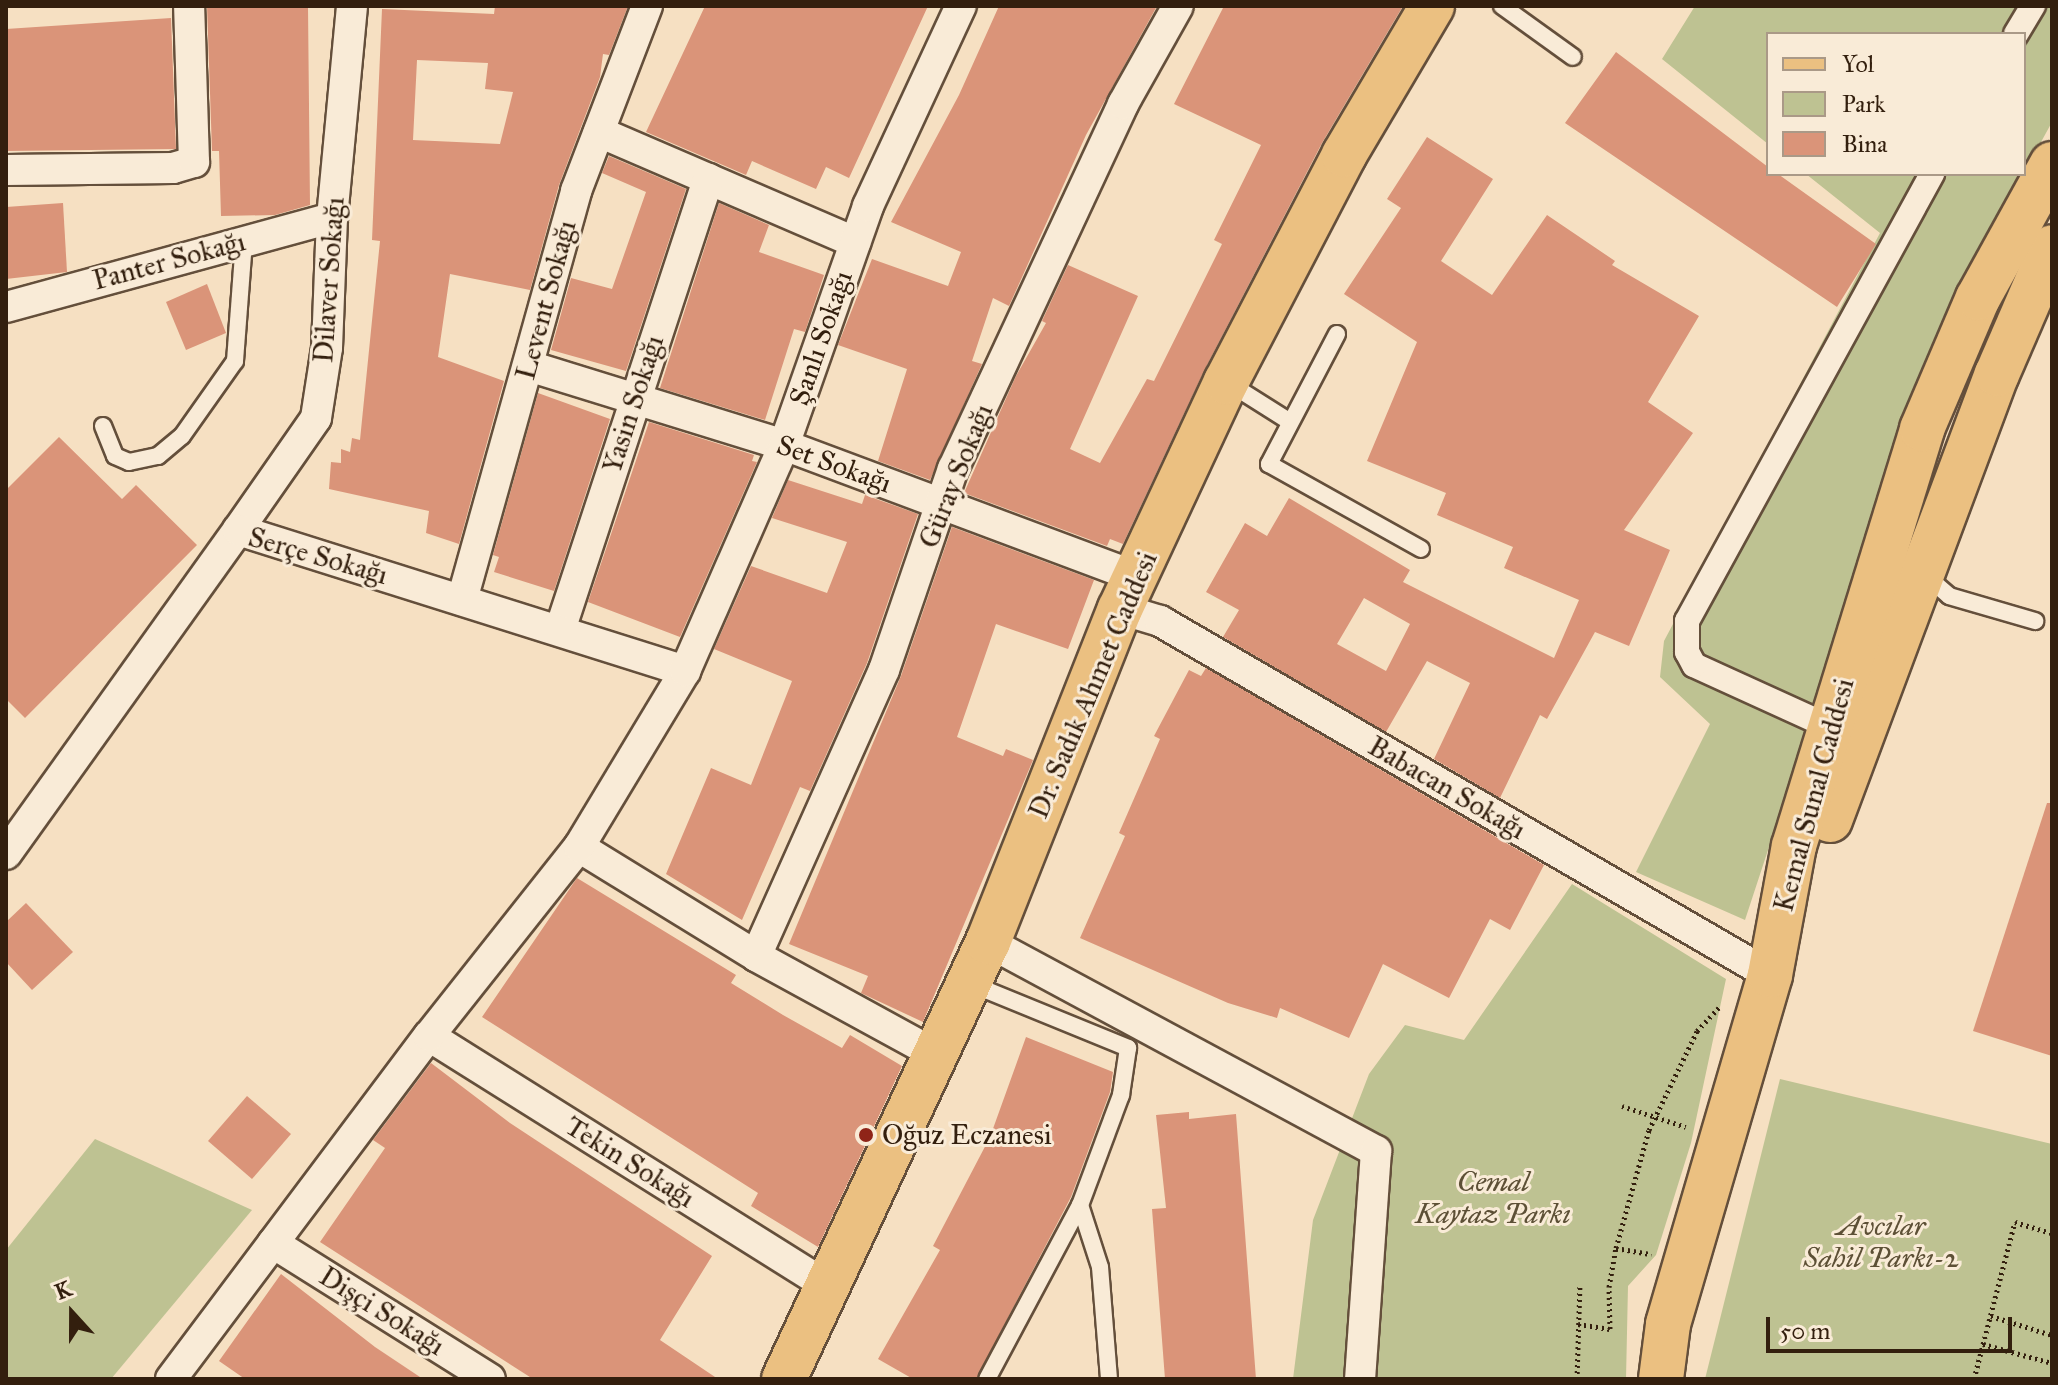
<!DOCTYPE html>
<meta charset="utf-8">
<style>
body{margin:0}
#map{position:relative;width:2058px;height:1385px;overflow:hidden;background:#f6e0c2;font-family:"IM FELL Great Primer",serif}
div>[style]{position:absolute}
[style*='--x']{left:calc(var(--x)*1px);top:calc(var(--y)*1px);width:calc(var(--w)*1px);rotate:calc(var(--a)*1deg)}
.green>*{inset:0;background:#bec292}
.building>*{inset:0;background:#da9479}
.path>*{height:5px;margin-top:-2.5px;transform-origin:0;background:repeating-linear-gradient(90deg,#331f0e 0 2px,transparent 0 6px)}
.roads{filter:drop-shadow(2px 0 #644f3b) drop-shadow(-2px 0 #644f3b) drop-shadow(0 2px #644f3b) drop-shadow(0 -2px #644f3b)}
.service>*{height:16px;margin:-8px;padding:0 8px;transform-origin:8px;border-radius:8px;background:#f9ebd7}
.pedestrian>*{height:24px;margin:-12px;padding:0 12px;transform-origin:12px;border-radius:12px;background:#f9ebd7}
.minor>*{height:30px;margin:-15px;padding:0 15px;transform-origin:15px;border-radius:15px;background:#f9ebd7}
.primary>*{height:44px;margin:-22px;padding:0 22px;transform-origin:22px;border-radius:22px;background:#ebc081}
.dots>*{width:22px;height:22px;translate:-50% -50%;box-sizing:border-box;border:4px solid #f9ebd7;border-radius:50%}
span{translate:-50% -50%;white-space:nowrap;text-align:center;line-height:1.15;-webkit-text-stroke:6px #f9ebd7;paint-order:stroke}
.street-label{font-size:28px;color:#331f0e}
.poi-label{font-size:28px;color:#331f0e}
.left{translate:0 -50%;text-align:left}
.park-label{font-size:28px;color:#5d5036;font-style:italic}
.frame{position:absolute;inset:0;border:8px solid #331f0e;pointer-events:none}
.legend{position:absolute;left:1766px;top:32px;width:260px;height:144px;box-sizing:border-box;background:#f9ebd7;border:2px solid #aa9987;margin:0;padding:10px 14px;list-style:none;font-size:24px;color:#331f0e}
.legend li{display:flex;align-items:center;gap:16px;height:40px}
.legend b{width:40px;border:2px solid #aa9987}
.north{position:absolute;left:32px;top:1273px;width:80px;height:80px;-webkit-text-stroke:6px #f9ebd7;paint-order:stroke;rotate:339deg;font-size:22px;font-weight:700;line-height:32px;text-align:center;color:#331f0e}
.north::after{content:'';display:block;margin:auto;width:28px;height:36px;background:#331f0e;clip-path:polygon(50% 0,100% 100%,50% 72%,0 100%)}
.scale{position:absolute;left:1766px;top:1317px;width:246px;height:36px;box-sizing:border-box;border:4px solid #331f0e;border-top:0;padding-left:10px;font-size:24px;line-height:28px;white-space:nowrap;color:#331f0e;-webkit-text-stroke:6px #f9ebd7;paint-order:stroke}
</style>
<div id="map">
<div class="green">
<div style="clip-path:polygon(1695px 6px,2052px 6px,2052px 122px,2024px 173px,2024px 34px,1768px 34px,1768px 144px,1662px 59px)"></div>
<div style="clip-path:polygon(1806px 174px,2023px 174px,1902px 442px,1745px 920px,1636px 872px,1710px 724px,1660px 677px,1664px 641px,1880px 233px)"></div>
<div style="clip-path:polygon(1572px 884px,1726px 979px,1691px 1143px,1656px 1255px,1628px 1286px,1626px 1379px,1293px 1379px,1313px 1220px,1369px 1074px,1405px 1025px,1464px 1040px)"></div>
<div style="clip-path:polygon(1780px 1079px,2052px 1144px,2052px 1379px,1705px 1379px)"></div>
<div style="clip-path:polygon(95px 1139px,252px 1210px,111px 1379px,6px 1379px,6px 1250px)"></div>
</div>
<div class="building">
<div style="clip-path:polygon(207px 6px,308px 7px,310px 205px,275px 215px,221px 216px,219px 151px,212px 151px)"></div>
<div style="clip-path:polygon(evenodd,495px 6px,628px 6px,609px 55px,603px 54px,600px 77px,559px 185px,530px 290px,450px 274px,438px 357px,504px 381px,459px 544px,426px 533px,429px 511px,329px 489px,331px 462px,341px 463px,341px 449px,350px 452px,352px 438px,360px 440px,380px 241px,372px 240px,382px 9px,494px 14px,495px 6px,417px 60px,488px 63px,485px 89px,513px 92px,500px 144px,413px 140px,417px 60px)"></div>
<div style="clip-path:polygon(705px 6px,928px 6px,849px 178px,826px 167px,816px 189px,752px 161px,746px 175px,646px 132px)"></div>
<div style="clip-path:polygon(999px 6px,1157px 6px,1086px 135px,1009px 306px,993px 298px,972px 361px,982px 364px,930px 480px,878px 461px,907px 369px,838px 345px,872px 259px,948px 286px,961px 252px,891px 222px,959px 95px)"></div>
<div style="clip-path:polygon(1224px 6px,1403px 6px,1322px 143px,1204px 371px,1123px 544px,1110px 539px,1107px 546px,964px 493px,1016px 376px,1046px 323px,1042px 321px,1068px 265px,1138px 296px,1070px 449px,1100px 463px,1147px 379px,1154px 381px,1222px 244px,1214px 240px,1261px 145px,1174px 104px)"></div>
<div style="clip-path:polygon(171px 18px,176px 149px,6px 151px,6px 29px)"></div>
<div style="clip-path:polygon(1616px 52px,1768px 167px,1768px 174px,1778px 174px,1876px 244px,1837px 307px,1565px 123px)"></div>
<div style="clip-path:polygon(evenodd,1427px 137px,1493px 179px,1441px 261px,1492px 295px,1547px 215px,1615px 261px,1612px 265px,1699px 316px,1648px 402px,1693px 433px,1624px 530px,1670px 550px,1629px 646px,1595px 632px,1547px 719px,1540px 715px,1500px 798px,1434px 759px,1470px 683px,1427px 661px,1386px 732px,1223px 637px,1239px 610px,1206px 592px,1245px 523px,1267px 536px,1289px 498px,1410px 570px,1403px 582px,1554px 658px,1579px 600px,1504px 568px,1513px 547px,1437px 515px,1446px 493px,1367px 461px,1417px 342px,1344px 294px,1401px 208px,1387px 199px,1427px 137px,1364px 598px,1410px 624px,1386px 671px,1337px 644px,1364px 598px)"></div>
<div style="clip-path:polygon(609px 156px,686px 189px,626px 371px,551px 350px,571px 278px,612px 289px,646px 192px,602px 173px)"></div>
<div style="clip-path:polygon(63px 203px,67px 272px,6px 279px,6px 207px)"></div>
<div style="clip-path:polygon(719px 203px,769px 225px,759px 252px,824px 275px,805px 332px,794px 329px,765px 420px,660px 388px)"></div>
<div style="clip-path:polygon(207px 284px,226px 333px,186px 350px,166px 302px)"></div>
<div style="clip-path:polygon(538px 393px,610px 419px,554px 591px,494px 572px,499px 557px,493px 555px)"></div>
<div style="clip-path:polygon(649px 422px,754px 455px,752px 461px,757px 462px,680px 637px,588px 602px)"></div>
<div style="clip-path:polygon(59px 437px,122px 499px,136px 485px,197px 545px,25px 718px,6px 699px,6px 490px)"></div>
<div style="clip-path:polygon(788px 480px,862px 504px,865px 495px,918px 514px,867px 663px,810px 791px,800px 787px,742px 920px,666px 874px,711px 768px,751px 785px,792px 681px,714px 649px,751px 566px,827px 593px,847px 542px,772px 518px)"></div>
<div style="clip-path:polygon(952px 527px,1094px 580px,1068px 649px,996px 624px,957px 737px,1003px 756px,1006px 749px,1033px 760px,923px 1022px,861px 993px,868px 976px,789px 944px,901px 676px)"></div>
<div style="clip-path:polygon(1206px 668px,1544px 865px,1510px 930px,1490px 919px,1449px 998px,1383px 964px,1349px 1038px,1280px 1008px,1277px 1018px,1228px 1003px,1080px 938px,1125px 836px,1119px 833px,1160px 739px,1154px 736px,1189px 670px,1201px 676px)"></div>
<div style="clip-path:polygon(2047px 803px,2052px 803px,2052px 1056px,1973px 1031px)"></div>
<div style="clip-path:polygon(577px 878px,736px 975px,731px 983px,783px 1015px,842px 1048px,850px 1035px,902px 1066px,818px 1247px,751px 1206px,758px 1193px,482px 1017px)"></div>
<div style="clip-path:polygon(26px 903px,73px 952px,32px 990px,6px 962px,6px 922px)"></div>
<div style="clip-path:polygon(1026px 1037px,1113px 1072px,1110px 1092px,1071px 1197px,976px 1379px,913px 1379px,878px 1359px,940px 1250px,933px 1246px,990px 1137px)"></div>
<div style="clip-path:polygon(431px 1063px,510px 1123px,712px 1256px,660px 1340px,718px 1379px,533px 1379px,320px 1242px,385px 1148px,373px 1140px)"></div>
<div style="clip-path:polygon(247px 1096px,291px 1134px,252px 1179px,208px 1141px)"></div>
<div style="clip-path:polygon(1189px 1112px,1189px 1119px,1236px 1114px,1256px 1379px,1165px 1379px,1152px 1209px,1166px 1208px,1156px 1115px)"></div>
<div style="clip-path:polygon(281px 1274px,375px 1347px,423px 1379px,245px 1379px,219px 1361px)"></div>
</div>
<div class="path">
<div style="--x:1622;--y:1106;--w:67;--a:18.2"></div>
<div style="--x:1616;--y:1248;--w:36;--a:10"></div>
<div style="--x:1991;--y:1316;--w:64;--a:17.3"></div>
<div style="--x:1578;--y:1324;--w:32;--a:9"></div>
<div style="--x:1610;--y:1329;--w:42;--a:-91.4"></div>
<div style="--x:1609;--y:1287;--w:40;--a:-80"></div>
<div style="--x:1616;--y:1248;--w:123;--a:-74.4"></div>
<div style="--x:1649;--y:1130;--w:110;--a:-64.1"></div>
<div style="--x:1697;--y:1031;--w:34;--a:-47"></div>
<div style="--x:1983;--y:1344;--w:72;--a:15.4"></div>
<div style="--x:1577;--y:1379;--w:94;--a:-88.2"></div>
<div style="--x:1974;--y:1379;--w:162;--a:-75.4"></div>
<div style="--x:2015;--y:1222;--w:39;--a:17"></div>
</div>
<div class="roads">
<div class="service">
<div style="--x:1502;--y:6;--w:87;--a:35.7"></div>
<div style="--x:1337;--y:334;--w:147;--a:117.6"></div>
<div style="--x:1269;--y:464;--w:174;--a:29.2"></div>
<div style="--x:1227;--y:382;--w:73;--a:32.2"></div>
<div style="--x:103;--y:426;--w:32;--a:68"></div>
<div style="--x:115;--y:456;--w:15;--a:23"></div>
<div style="--x:129;--y:462;--w:30;--a:-12"></div>
<div style="--x:158;--y:456;--w:31;--a:-40"></div>
<div style="--x:182;--y:436;--w:92;--a:-54.8"></div>
<div style="--x:235;--y:361;--w:121;--a:-85.7"></div>
<div style="--x:1924;--y:574;--w:33;--a:41"></div>
<div style="--x:1949;--y:596;--w:90;--a:16.2"></div>
<div style="--x:969;--y:983;--w:172;--a:22.2"></div>
<div style="--x:1128;--y:1048;--w:48;--a:98.5"></div>
<div style="--x:1121;--y:1095;--w:117;--a:110.4"></div>
<div style="--x:1080;--y:1205;--w:197;--a:118.1"></div>
<div style="--x:1080;--y:1205;--w:65;--a:72.1"></div>
<div style="--x:1100;--y:1267;--w:112;--a:85.4"></div>
</div>
<div class="pedestrian">
<div style="--x:2016;--y:34;--w:33;--a:-59"></div>
<div style="--x:1830;--y:727;--w:149;--a:-155.5"></div>
<div style="--x:1694;--y:665;--w:15;--a:-118"></div>
<div style="--x:1687;--y:652;--w:31;--a:-90"></div>
<div style="--x:1687;--y:621;--w:510;--a:-61.27"></div>
</div>
<div class="minor">
<div style="--x:599;--y:132;--w:279;--a:23.3"></div>
<div style="--x:6;--y:170;--w:167;--a:-0.7"></div>
<div style="--x:173;--y:168;--w:22;--a:-16"></div>
<div style="--x:194;--y:162;--w:156;--a:-91.8"></div>
<div style="--x:6;--y:307;--w:338;--a:-15.3"></div>
<div style="--x:529;--y:366;--w:267;--a:17.2"></div>
<div style="--x:784;--y:445;--w:375;--a:20.5"></div>
<div style="--x:238;--y:530;--w:136;--a:-55.1"></div>
<div style="--x:316;--y:418;--w:71;--a:-81.1"></div>
<div style="--x:327;--y:348;--w:130;--a:-87.8"></div>
<div style="--x:332;--y:218;--w:213;--a:-84.6"></div>
<div style="--x:462;--y:600;--w:425;--a:-74.4"></div>
<div style="--x:576;--y:191;--w:198;--a:-69"></div>
<div style="--x:1120;--y:609;--w:42;--a:16.7"></div>
<div style="--x:1160;--y:621;--w:705;--a:30.13"></div>
<div style="--x:560;--y:630;--w:475;--a:-71.8"></div>
<div style="--x:579;--y:847;--w:208;--a:31.6"></div>
<div style="--x:756;--y:956;--w:204;--a:28.7"></div>
<div style="--x:6;--y:854;--w:398;--a:-54.4"></div>
<div style="--x:238;--y:530;--w:469;--a:17.5"></div>
<div style="--x:988;--y:942;--w:441;--a:28.3"></div>
<div style="--x:1376;--y:1151;--w:229;--a:94"></div>
<div style="--x:756;--y:956;--w:313;--a:-65.9"></div>
<div style="--x:884;--y:670;--w:213;--a:-71.1"></div>
<div style="--x:953;--y:469;--w:403;--a:-65"></div>
<div style="--x:1123;--y:104;--w:112;--a:-60.7"></div>
<div style="--x:429;--y:1036;--w:474;--a:32.1"></div>
<div style="--x:273;--y:1243;--w:256;--a:32.1"></div>
<div style="--x:171;--y:1379;--w:429;--a:-53.1"></div>
<div style="--x:429;--y:1036;--w:241;--a:-51.6"></div>
<div style="--x:579;--y:847;--w:205;--a:-58.9"></div>
<div style="--x:685;--y:671;--w:247;--a:-66.3"></div>
<div style="--x:784;--y:445;--w:253;--a:-70.6"></div>
<div style="--x:868;--y:206;--w:221;--a:-65.1"></div>
</div>
<div class="primary">
<div style="--x:1830;--y:820;--w:476;--a:-69.5"></div>
<div style="--x:1997;--y:374;--w:138;--a:-66.6"></div>
<div style="--x:784;--y:1379;--w:482;--a:-65"></div>
<div style="--x:988;--y:942;--w:358;--a:-68.4"></div>
<div style="--x:1120;--y:609;--w:251;--a:-65"></div>
<div style="--x:1226;--y:382;--w:256;--a:-62.5"></div>
<div style="--x:1344;--y:155;--w:173;--a:-59.4"></div>
<div style="--x:1661;--y:1379;--w:55;--a:-82.7"></div>
<div style="--x:1668;--y:1324;--w:364;--a:-73.7"></div>
<div style="--x:1770;--y:975;--w:131;--a:-79.5"></div>
<div style="--x:1794;--y:846;--w:436;--a:-72.9"></div>
<div style="--x:1922;--y:429;--w:142;--a:-66.9"></div>
<div style="--x:1978;--y:298;--w:153;--a:-61.1"></div>
</div>
</div>
<div class="dots">
<div style="left:866px;top:1135px;background:#8f2418"></div>
</div>
<div class="street-label">
<span style="left:169px;top:261px;rotate:-15deg">Panter Sokağı</span>
<span style="left:329px;top:280px;rotate:-86deg">Dilaver Sokağı</span>
<span style="left:546px;top:300px;rotate:-75deg">Levent Sokağı</span>
<span style="left:821px;top:338px;rotate:-71deg">Şanlı Sokağı</span>
<span style="left:633px;top:404px;rotate:-72deg">Yasin Sokağı</span>
<span style="left:834px;top:464px;rotate:20deg">Set Sokağı</span>
<span style="left:956px;top:476px;rotate:-68deg">Güray Sokağı</span>
<span style="left:318px;top:556px;rotate:16deg">Serçe Sokağı</span>
<span style="left:1093px;top:685px;rotate:-67deg">Dr. Sadık Ahmet Caddesi</span>
<span style="left:1447px;top:788px;rotate:30deg">Babacan Sokağı</span>
<span style="left:1814px;top:795px;rotate:-75deg">Kemal Sunal Caddesi</span>
<span style="left:630px;top:1162px;rotate:32deg">Tekin Sokağı</span>
<span style="left:382px;top:1311px;rotate:32deg">Dişçi Sokağı</span>
</div>
<div class="poi-label">
<span class="left" style="left:882px;top:1135px">Oğuz Eczanesi</span>
</div>
<div class="park-label">
<span style="left:1493px;top:1198px">Cemal<br>Kaytaz Parkı</span>
<span style="left:1881px;top:1242px">Avcılar<br>Sahil Parkı-2</span>
</div>
<div class="frame"></div>
<ul class="legend">
<li><b style="height:10px;background:#ebc081"></b>Yol</li>
<li><b style="height:22px;background:#bec292"></b>Park</li>
<li><b style="height:22px;background:#da9479"></b>Bina</li>
</ul>
<div class="north">K</div>
<div class="scale">50 m</div>
</div>
